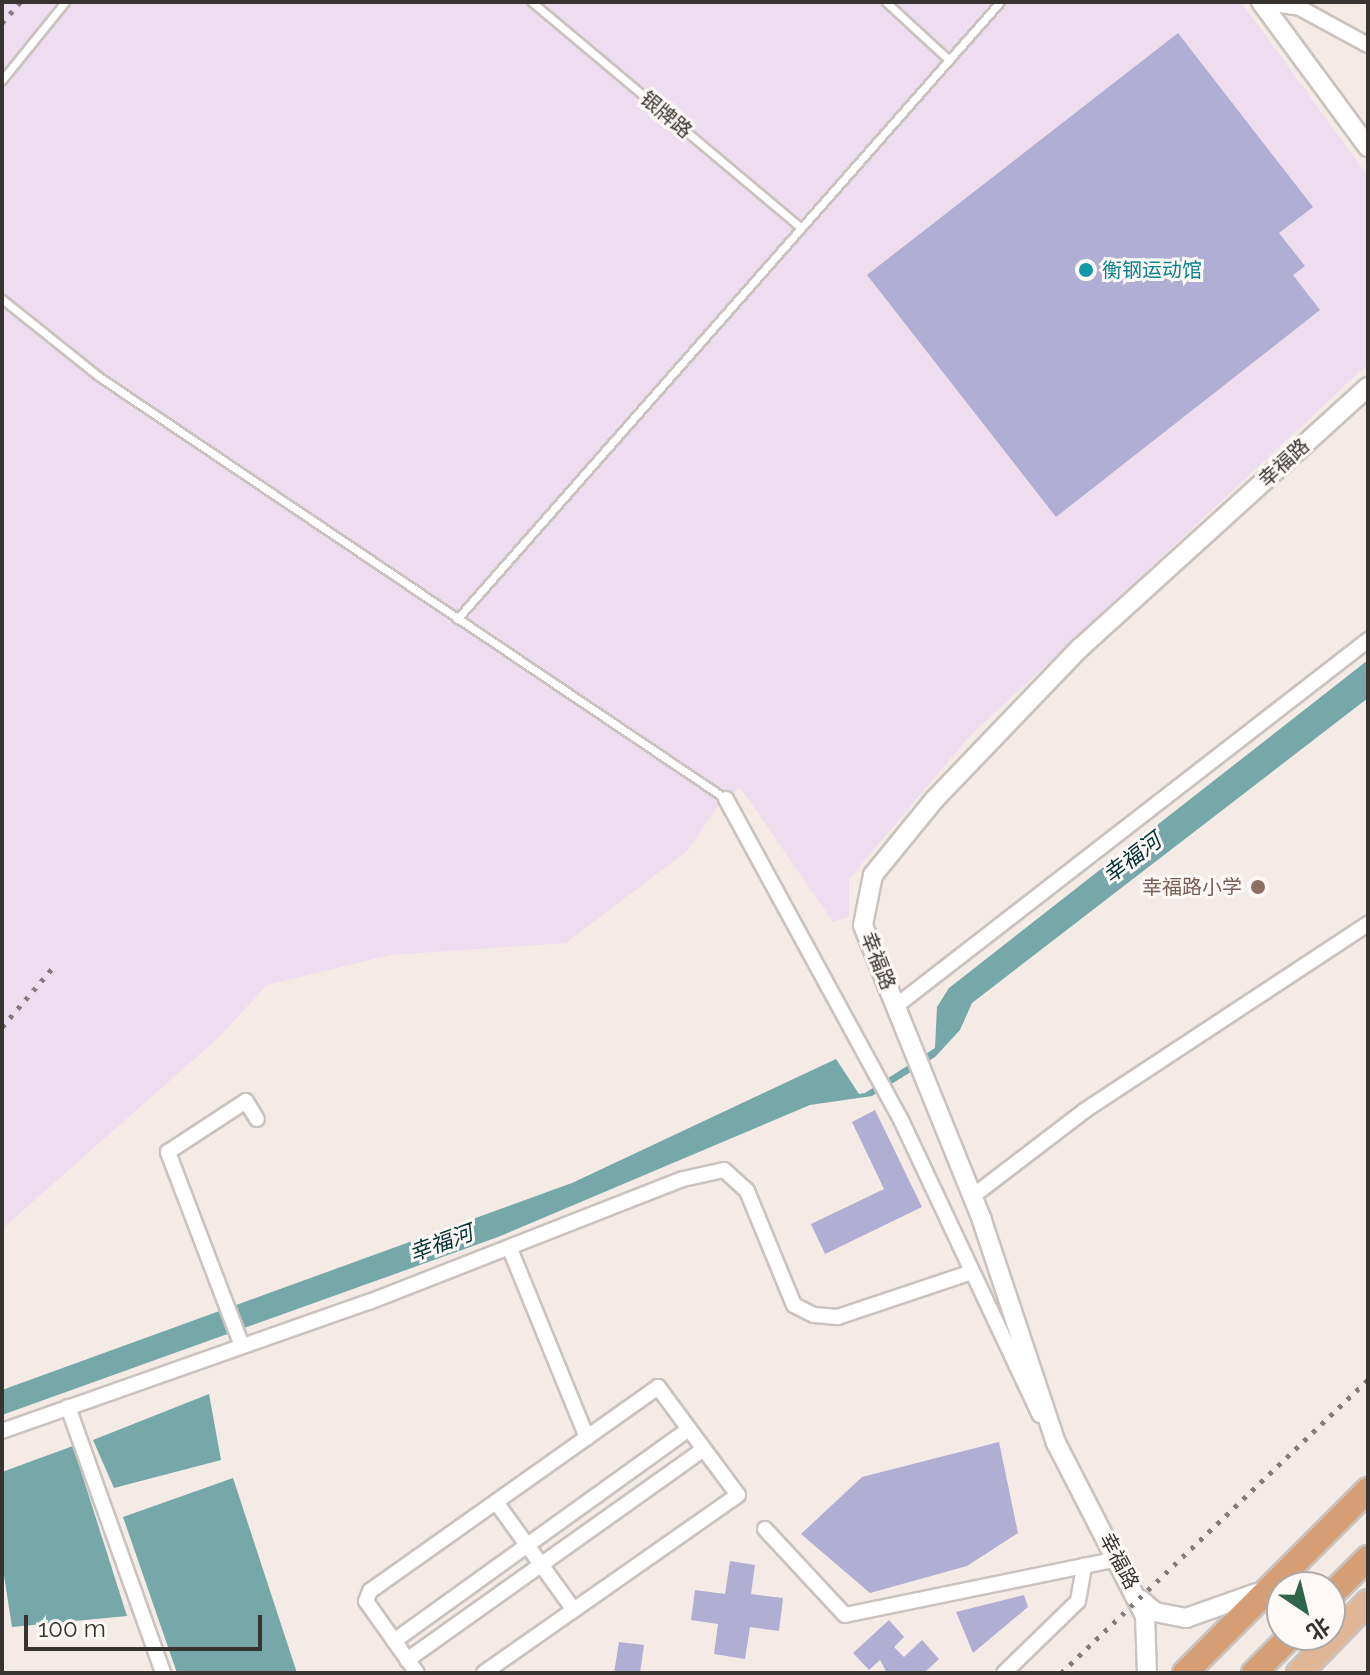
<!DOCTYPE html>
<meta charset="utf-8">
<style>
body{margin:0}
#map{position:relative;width:1370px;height:1675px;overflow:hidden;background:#f4ebe7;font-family:Raleway,"Noto Sans SC",sans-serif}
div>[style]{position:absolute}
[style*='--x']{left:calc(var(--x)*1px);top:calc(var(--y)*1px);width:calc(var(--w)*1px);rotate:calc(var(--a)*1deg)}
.industrial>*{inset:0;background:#edddef}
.water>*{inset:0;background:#76a7a9}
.building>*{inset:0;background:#b0aed3}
.roads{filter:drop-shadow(2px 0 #cac2be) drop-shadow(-2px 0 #cac2be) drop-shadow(0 2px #cac2be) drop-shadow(0 -2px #cac2be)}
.service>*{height:7px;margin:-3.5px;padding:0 3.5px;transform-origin:3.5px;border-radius:3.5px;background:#fff}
.minor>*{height:14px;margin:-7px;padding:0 7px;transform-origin:7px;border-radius:7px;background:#fff}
.tertiary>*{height:18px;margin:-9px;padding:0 9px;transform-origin:9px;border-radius:9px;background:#fff}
.primary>*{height:24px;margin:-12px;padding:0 12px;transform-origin:12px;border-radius:12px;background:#e0b697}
.trunk>*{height:24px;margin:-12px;padding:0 12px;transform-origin:12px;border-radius:12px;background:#d69e74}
.rail>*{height:5px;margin-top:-2.5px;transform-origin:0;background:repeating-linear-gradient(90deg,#827d7a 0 4px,transparent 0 12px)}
.dots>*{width:22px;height:22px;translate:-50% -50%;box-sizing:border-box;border:4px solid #fef9f7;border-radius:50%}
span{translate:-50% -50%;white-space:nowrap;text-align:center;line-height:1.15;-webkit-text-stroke:6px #fef9f7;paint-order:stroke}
.street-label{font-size:20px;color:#363331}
.culture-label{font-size:20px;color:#0d838f}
.left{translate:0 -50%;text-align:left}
.education-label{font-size:20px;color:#785e54}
.right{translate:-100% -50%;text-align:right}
.water-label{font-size:22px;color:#003334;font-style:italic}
.frame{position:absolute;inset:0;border:4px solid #363331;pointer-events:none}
.north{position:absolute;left:1266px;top:1571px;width:80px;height:80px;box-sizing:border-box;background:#fef9f7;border:2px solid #aeaaa8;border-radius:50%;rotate:145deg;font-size:22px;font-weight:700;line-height:32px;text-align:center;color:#363331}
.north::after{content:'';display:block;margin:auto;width:28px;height:36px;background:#2e654b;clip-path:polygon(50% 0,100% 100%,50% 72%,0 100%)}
.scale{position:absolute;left:24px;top:1615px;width:238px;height:36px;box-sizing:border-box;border:4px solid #363331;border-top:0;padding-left:10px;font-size:24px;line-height:28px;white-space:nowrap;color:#363331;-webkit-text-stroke:6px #fef9f7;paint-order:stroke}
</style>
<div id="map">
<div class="industrial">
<div style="clip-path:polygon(2px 2px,1241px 2px,1367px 175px,1368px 364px,969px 737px,849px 879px,849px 917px,833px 922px,740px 787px,717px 807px,688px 850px,566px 943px,390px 955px,267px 985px,218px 1038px,2px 1229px)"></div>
</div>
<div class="water">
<div style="clip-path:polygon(1368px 660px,1368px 698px,972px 1003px,960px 1030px,935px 1057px,872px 1096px,810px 1105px,498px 1237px,2px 1415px,2px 1390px,572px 1183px,836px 1059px,859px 1094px,865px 1093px,935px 1048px,937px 1007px,949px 988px)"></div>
<div style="clip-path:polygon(209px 1394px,221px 1460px,114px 1488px,93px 1440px)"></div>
<div style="clip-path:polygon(73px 1446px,127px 1616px,12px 1627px,2px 1563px,2px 1472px)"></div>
<div style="clip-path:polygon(233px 1478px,297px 1673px,177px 1673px,123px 1517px)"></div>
</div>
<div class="building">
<div style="clip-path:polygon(1178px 33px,1313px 207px,1279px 233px,1305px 266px,1293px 275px,1320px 310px,1056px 517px,867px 275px)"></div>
<div style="clip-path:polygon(875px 1110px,922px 1207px,825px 1254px,811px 1224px,884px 1189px,852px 1122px)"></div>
<div style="clip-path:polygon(999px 1442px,1018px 1533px,967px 1566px,870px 1593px,801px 1534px,862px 1477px)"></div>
<div style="clip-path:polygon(730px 1561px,755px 1565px,751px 1594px,783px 1598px,779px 1631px,750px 1627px,745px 1659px,714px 1654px,718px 1624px,691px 1620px,695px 1590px,725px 1594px)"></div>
<div style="clip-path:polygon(1024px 1595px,1028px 1607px,973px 1653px,956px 1612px)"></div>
<div style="clip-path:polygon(889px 1620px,904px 1637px,894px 1647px,904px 1657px,922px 1640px,939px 1659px,924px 1673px,887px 1673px,880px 1660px,869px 1670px,853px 1653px)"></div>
<div style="clip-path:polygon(619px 1642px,644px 1645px,640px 1673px,614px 1673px)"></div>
</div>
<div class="roads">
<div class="service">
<div style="--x:532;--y:2;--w:351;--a:40"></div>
<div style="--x:886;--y:2;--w:86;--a:42.6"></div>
<div style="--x:2;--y:80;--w:100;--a:-51.1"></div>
<div style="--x:2;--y:299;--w:123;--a:38.7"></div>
<div style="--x:98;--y:376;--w:757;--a:33.96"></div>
<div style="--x:457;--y:619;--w:822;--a:-48.65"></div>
</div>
<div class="minor">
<div style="--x:1262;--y:2;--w:38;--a:9"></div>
<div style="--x:1300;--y:8;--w:77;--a:28.6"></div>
<div style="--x:726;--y:799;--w:366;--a:61.4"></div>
<div style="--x:901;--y:1120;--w:326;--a:64.8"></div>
<div style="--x:896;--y:1006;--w:597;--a:-37.79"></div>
<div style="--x:973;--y:1196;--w:140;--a:-37.4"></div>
<div style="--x:1084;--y:1111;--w:340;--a:-33.4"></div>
<div style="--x:510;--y:1249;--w:204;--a:67.8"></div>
<div style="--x:242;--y:1346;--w:208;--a:-110.9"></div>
<div style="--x:168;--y:1152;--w:93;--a:-33.2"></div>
<div style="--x:246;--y:1101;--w:21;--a:59"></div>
<div style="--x:68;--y:1407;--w:282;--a:70.3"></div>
<div style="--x:2;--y:1431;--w:389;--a:-19.4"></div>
<div style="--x:369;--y:1302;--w:337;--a:-21.4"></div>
<div style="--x:683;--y:1179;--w:42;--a:-12.4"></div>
<div style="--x:724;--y:1170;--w:31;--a:42"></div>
<div style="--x:747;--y:1191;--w:123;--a:67.6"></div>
<div style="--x:794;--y:1305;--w:22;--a:27"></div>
<div style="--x:814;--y:1315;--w:24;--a:5"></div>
<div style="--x:838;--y:1317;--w:141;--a:-18.6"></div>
<div style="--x:496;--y:1502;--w:133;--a:54.2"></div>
<div style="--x:765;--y:1529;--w:117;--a:47.1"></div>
<div style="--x:845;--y:1615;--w:279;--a:-11.6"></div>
<div style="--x:394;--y:1641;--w:363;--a:-35.7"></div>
<div style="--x:407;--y:1660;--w:364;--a:-35.4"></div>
<div style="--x:417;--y:1673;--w:88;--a:-125.3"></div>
<div style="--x:366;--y:1601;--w:11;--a:-68"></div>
<div style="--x:370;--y:1591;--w:353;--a:-35.3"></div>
<div style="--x:658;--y:1387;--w:134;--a:53.5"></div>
<div style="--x:738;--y:1495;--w:310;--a:145"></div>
<div style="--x:1004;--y:1673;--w:103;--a:-44.2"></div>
<div style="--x:1078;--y:1601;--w:36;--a:-80"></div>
</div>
<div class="tertiary">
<div style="--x:1261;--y:2;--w:180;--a:53.6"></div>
<div style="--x:1141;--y:1600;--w:18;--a:41"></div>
<div style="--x:1155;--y:1612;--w:32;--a:11"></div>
<div style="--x:1186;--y:1618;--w:75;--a:-19.4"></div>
<div style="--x:1147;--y:1673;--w:57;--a:-92"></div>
<div style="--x:1145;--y:1616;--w:195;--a:-117.2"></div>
<div style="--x:1056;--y:1443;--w:235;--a:-108.4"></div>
<div style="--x:982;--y:1220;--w:318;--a:-112"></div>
<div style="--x:863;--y:925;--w:51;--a:-78.7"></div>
<div style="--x:873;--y:875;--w:98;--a:-50.8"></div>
<div style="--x:935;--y:799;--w:209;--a:-46.2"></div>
<div style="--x:1080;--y:648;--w:389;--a:-42.2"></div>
</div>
<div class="primary">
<div style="--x:1299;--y:1673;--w:99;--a:-45.8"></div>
</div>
<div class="trunk">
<div style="--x:1330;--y:1596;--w:54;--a:-45"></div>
<div style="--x:1185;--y:1673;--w:259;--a:-45"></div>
<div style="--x:1254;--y:1673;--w:54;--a:-45"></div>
</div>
</div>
<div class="rail">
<div style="--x:2;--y:23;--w:28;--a:-49"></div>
<div style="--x:2;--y:1027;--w:83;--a:-49.4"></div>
<div style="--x:1061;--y:1673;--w:424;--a:-43.7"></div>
</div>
<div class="dots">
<div style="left:1086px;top:270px;background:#0f9aa8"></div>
<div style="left:1258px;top:887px;background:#8d6e63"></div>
</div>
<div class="street-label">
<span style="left:666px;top:115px;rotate:40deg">银牌路</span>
<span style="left:1284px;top:463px;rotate:-42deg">幸福路</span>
<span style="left:878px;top:961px;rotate:69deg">幸福路</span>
<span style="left:1119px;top:1561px;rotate:62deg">幸福路</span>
</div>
<div class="culture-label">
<span class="left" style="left:1102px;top:270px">衡钢运动馆</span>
</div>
<div class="education-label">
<span class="right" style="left:1242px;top:887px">幸福路小学</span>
</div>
<div class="water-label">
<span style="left:1132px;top:858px;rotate:-37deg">幸福河</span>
<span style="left:441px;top:1243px;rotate:-20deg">幸福河</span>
</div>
<div class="frame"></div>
<div class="north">北</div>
<div class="scale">100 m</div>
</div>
